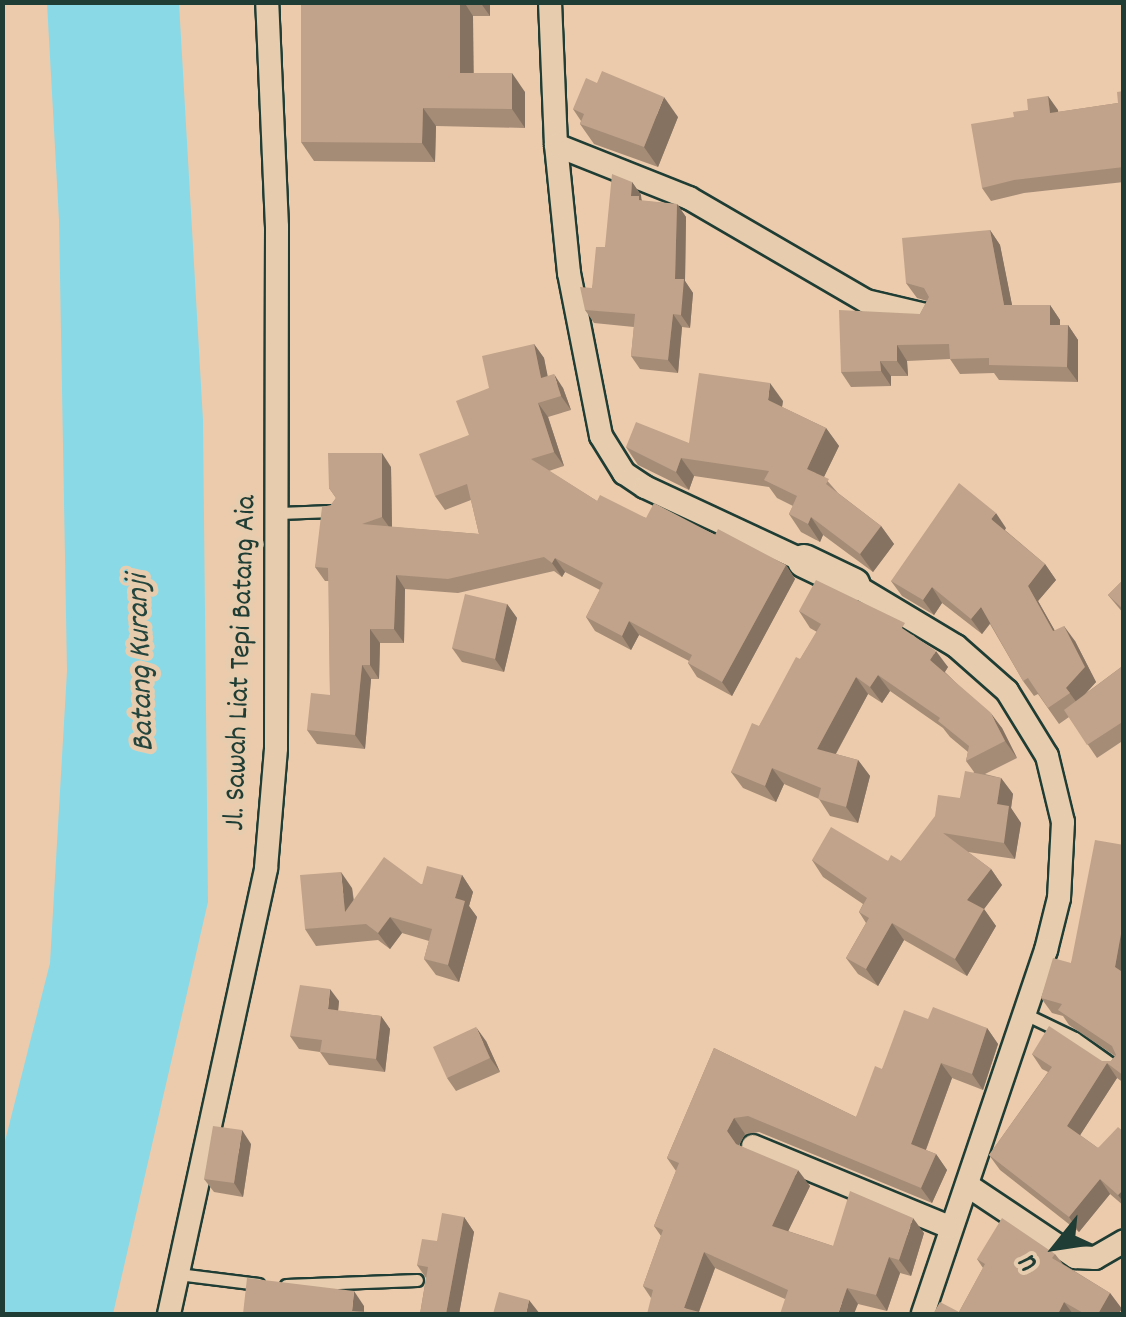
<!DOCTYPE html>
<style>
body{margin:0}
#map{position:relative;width:1126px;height:1317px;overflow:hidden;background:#eccbac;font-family:Dekko,sans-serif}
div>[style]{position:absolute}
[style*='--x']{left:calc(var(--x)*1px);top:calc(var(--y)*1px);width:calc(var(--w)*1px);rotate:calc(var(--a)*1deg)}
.water>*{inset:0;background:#8ad9e7}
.roads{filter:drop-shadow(2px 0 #1f3d34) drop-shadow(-2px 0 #1f3d34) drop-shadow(0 2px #1f3d34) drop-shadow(0 -2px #1f3d34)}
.lane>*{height:11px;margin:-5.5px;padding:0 5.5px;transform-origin:5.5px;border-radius:5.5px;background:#e7cdae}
.street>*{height:22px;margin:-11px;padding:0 11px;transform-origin:11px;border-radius:11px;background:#e7cdae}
.secondary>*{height:32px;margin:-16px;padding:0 16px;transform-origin:16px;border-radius:16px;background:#e7cdae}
.wall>*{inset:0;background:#a58c77}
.shaded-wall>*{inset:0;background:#867261}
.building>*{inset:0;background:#c0a38a}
span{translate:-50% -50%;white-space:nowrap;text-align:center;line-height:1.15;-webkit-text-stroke:10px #e7cdae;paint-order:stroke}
.street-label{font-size:30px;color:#1f3d34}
.water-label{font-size:32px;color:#24453d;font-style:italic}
.frame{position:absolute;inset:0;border:5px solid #1f3d34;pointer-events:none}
.north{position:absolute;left:1006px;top:1197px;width:100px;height:100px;-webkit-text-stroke:8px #e7cdae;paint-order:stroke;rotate:240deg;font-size:28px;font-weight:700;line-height:40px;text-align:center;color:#1f3d34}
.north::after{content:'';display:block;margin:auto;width:35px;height:45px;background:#1f3d34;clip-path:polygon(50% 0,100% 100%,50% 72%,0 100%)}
</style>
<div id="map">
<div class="water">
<div style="clip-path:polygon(47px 3px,179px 3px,203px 420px,208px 902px,113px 1314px,3px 1314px,3px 1149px,50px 963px,67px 671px,59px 220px)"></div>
</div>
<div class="roads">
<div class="lane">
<div style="--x:278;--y:513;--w:55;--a:-2.1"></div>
<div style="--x:1027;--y:1015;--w:53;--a:25.6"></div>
<div style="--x:1075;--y:1038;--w:52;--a:35.5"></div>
<div style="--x:178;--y:1274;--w:81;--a:7.1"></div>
<div style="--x:286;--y:1285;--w:131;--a:-2.2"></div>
</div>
<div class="street">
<div style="--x:550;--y:2;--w:143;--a:87.6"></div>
<div style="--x:556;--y:145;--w:129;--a:84.2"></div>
<div style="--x:569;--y:273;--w:166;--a:78.9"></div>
<div style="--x:601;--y:436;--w:44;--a:58.1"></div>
<div style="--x:624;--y:473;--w:25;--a:34"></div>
<div style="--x:645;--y:487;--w:175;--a:25"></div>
<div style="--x:556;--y:145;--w:143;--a:21.7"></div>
<div style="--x:689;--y:198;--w:205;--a:30.2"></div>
<div style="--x:866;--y:301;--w:61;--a:13.3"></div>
<div style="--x:854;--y:585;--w:119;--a:30.9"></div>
<div style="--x:956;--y:646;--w:68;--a:41.4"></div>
<div style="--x:1007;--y:691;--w:76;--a:58.4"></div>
<div style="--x:1047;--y:756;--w:68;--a:76.4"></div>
<div style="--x:1063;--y:822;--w:76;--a:93"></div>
<div style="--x:1059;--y:898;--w:54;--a:104"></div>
<div style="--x:1046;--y:950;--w:384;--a:108.7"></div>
<div style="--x:753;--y:1146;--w:213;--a:22.4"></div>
<div style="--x:967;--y:1185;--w:130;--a:33.7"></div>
<div style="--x:1075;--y:1257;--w:20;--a:3"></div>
<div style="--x:1095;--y:1258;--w:34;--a:-30"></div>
<div style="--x:169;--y:1314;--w:456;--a:-77.7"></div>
<div style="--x:266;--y:868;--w:120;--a:-85.2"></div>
<div style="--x:276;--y:748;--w:521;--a:-89.89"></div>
<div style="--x:277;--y:227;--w:225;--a:-92.5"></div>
</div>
<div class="secondary">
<div style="--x:804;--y:561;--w:55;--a:25.6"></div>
</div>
</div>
<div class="wall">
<div style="clip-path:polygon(301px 2px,490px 2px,490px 16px,473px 16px,473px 73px,525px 92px,525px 128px,436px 126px,435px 162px,314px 161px,301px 142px)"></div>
<div style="clip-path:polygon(1124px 91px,1124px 182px,1024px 193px,991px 201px,982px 188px,1014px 117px,1028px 110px,1048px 96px,1058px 112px,1118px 103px)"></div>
<div style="clip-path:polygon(573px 109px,678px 117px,658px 167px,594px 144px,580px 124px,581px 121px)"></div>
<div style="clip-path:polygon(632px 182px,641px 195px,642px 201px,677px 204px,686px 217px,685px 281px,693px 293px,690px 328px,682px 327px,678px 373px,640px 369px,631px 356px,634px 327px,594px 323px,585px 310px,605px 247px)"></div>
<div style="clip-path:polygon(990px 230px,1000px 245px,1012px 305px,1050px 305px,1060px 320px,1060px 325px,1068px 325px,1078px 340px,1078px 382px,999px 380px,994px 373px,960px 374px,950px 359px,907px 361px,908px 376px,891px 376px,891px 386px,851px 387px,841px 372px,920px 314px,927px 301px,917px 298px,906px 283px)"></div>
<div style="clip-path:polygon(534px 344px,544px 358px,547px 376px,563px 388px,571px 410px,548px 417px,564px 466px,549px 471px,597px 501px,646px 518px,715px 535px,786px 565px,795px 579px,732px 696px,697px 677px,688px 663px,689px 661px,639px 635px,631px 650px,595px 631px,586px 617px,600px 590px,565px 572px,562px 577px,554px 571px,458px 593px,405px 589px,404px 643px,380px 643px,379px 679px,371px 679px,365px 749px,317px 744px,307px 730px,330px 695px,329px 581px,325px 581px,315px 567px,331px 505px,336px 498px,329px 488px,391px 467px,392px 527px,479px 534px,471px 500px,445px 510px,435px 496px,469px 435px,489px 388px)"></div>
<div style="clip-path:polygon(783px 401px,782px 407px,826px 428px,839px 446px,824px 477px,838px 493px,881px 526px,894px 544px,873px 572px,823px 535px,820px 542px,801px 532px,789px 514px,793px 506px,777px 498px,769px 487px,694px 476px,689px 490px,638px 465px,626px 447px,689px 443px)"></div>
<div style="clip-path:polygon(1006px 528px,1005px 530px,1045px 564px,1056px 580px,1038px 601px,1055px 631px,1075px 641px,1096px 682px,1085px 694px,1124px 665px,1124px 740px,1097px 758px,1069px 717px,1059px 724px,1038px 694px,1034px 696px,1023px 681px,990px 624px,982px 634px,942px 603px,934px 615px,902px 596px,891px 581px)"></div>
<div style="clip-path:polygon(1124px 579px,1124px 614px,1108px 595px)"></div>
<div style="clip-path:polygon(507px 604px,517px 618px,504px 672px,462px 662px,452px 648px)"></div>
<div style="clip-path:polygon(799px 611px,913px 635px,948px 667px,945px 672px,1002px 728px,1017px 758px,985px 774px,1001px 778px,1013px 794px,1011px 808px,1021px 823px,1015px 859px,968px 852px,991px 869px,1002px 885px,984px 909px,996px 926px,967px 976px,904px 940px,878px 986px,858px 974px,846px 958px,866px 923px,859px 912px,863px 904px,823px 877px,812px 860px,901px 861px,960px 798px,974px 772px,966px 761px,968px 752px,950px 737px,943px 728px,890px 691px,882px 703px,868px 694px,836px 754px,858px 760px,870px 776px,858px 823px,830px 816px,819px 799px,784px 784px,776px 802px,743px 788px,731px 772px,817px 632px,810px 628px)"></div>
<div style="clip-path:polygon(1124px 845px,1124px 1083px,1117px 1078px,1080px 1135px,1098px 1148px,1124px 1132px,1124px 1206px,1110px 1194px,1079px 1232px,1000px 1170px,989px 1155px,1048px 1072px,1042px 1069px,1032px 1054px,1102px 1061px,1111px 1061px,1115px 1056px,1069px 1025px,1063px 1016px,1052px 1013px,1041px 998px,1071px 963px)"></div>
<div style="clip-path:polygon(462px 875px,473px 892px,469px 906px,477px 917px,459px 982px,436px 975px,424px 959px,429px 941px,402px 933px,390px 949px,378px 940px,316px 946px,305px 929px,352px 888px,354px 900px)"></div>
<div style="clip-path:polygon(339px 1001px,338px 1011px,381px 1016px,390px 1029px,385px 1072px,329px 1065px,320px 1052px,299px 1049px,290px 1036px)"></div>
<div style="clip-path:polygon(928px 1019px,987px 1028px,998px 1044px,983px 1090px,952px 1078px,926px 1150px,936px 1154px,947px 1170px,932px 1203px,759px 1132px,745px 1134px,739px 1145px,810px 1186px,788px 1231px,833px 1246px,924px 1233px,911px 1276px,900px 1273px,887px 1311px,858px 1304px,785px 1299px,715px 1268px,699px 1312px,651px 1298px,643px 1286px,661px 1236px,654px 1226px,676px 1171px,667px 1158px,714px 1048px,856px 1117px,882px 1069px)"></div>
<div style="clip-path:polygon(486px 1041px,500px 1072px,456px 1091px,447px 1078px)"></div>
<div style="clip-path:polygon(251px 1144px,243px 1197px,214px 1192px,204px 1179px)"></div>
<div style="clip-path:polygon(464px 1217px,474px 1232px,459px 1314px,420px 1314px,426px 1278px,417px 1265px,437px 1241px)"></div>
<div style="clip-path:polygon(1055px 1254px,1063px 1264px,1110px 1293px,1122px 1309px,1118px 1314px,933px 1314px,959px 1312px,983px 1268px,977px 1259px)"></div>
</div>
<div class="shaded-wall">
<div style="clip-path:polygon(460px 2px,464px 2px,473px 16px,474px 91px,460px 73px)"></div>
<div style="clip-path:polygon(480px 2px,490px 2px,490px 16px)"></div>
<div style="clip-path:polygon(512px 73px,525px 92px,525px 128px,512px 109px)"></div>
<div style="clip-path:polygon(1048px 96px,1058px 110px,1060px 127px,1050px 113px)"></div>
<div style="clip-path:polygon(664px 97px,678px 117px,658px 167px,644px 147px)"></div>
<div style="clip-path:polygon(423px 108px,436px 126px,435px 162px,422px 143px)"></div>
<div style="clip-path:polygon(632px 182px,641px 195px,641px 199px,648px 210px,631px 196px)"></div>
<div style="clip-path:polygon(677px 204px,686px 217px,685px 281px,693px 293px,690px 328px,681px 315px,675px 279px)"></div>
<div style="clip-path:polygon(990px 230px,1000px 245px,1015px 320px,1004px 305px)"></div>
<div style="clip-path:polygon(1050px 305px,1060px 320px,1060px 340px,1050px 325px)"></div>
<div style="clip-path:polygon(673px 314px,682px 327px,678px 373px,668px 360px)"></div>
<div style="clip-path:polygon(1068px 325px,1078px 340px,1078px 382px,1067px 367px)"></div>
<div style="clip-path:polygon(534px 344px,544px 358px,551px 392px,541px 378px)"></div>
<div style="clip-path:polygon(897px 345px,907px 361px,908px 376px,897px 361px)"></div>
<div style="clip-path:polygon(880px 361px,891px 376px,891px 386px,881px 371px)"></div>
<div style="clip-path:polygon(554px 374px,563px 388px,571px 410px,561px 396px)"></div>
<div style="clip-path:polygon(770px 383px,783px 401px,780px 418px,768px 400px)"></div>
<div style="clip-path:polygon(538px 403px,548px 417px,564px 466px,554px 452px)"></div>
<div style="clip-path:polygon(826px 428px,839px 446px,819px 487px,807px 469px)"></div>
<div style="clip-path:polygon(382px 453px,391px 467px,392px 531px,382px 517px)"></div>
<div style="clip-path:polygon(681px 458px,694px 476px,689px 490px,676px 472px)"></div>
<div style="clip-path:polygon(996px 513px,1006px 528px,1002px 534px,991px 519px)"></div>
<div style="clip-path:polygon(811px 517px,823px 535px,820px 542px,808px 524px)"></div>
<div style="clip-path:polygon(881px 526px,894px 544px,873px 572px,860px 554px)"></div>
<div style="clip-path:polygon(555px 558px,565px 572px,562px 577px,552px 563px)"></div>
<div style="clip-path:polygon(1045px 564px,1056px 580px,1038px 601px,1064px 647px,1053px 631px,1028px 586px)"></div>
<div style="clip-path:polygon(786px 565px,795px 579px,732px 696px,722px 682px)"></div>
<div style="clip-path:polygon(396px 575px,405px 589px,404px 643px,394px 629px)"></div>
<div style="clip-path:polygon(932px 587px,942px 603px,934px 615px,923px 600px)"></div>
<div style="clip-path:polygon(507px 604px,517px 618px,504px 672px,495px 659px)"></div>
<div style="clip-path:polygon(981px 607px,991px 622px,982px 634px,971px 619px)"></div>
<div style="clip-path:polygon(629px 621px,639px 635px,631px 650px,622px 636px)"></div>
<div style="clip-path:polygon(1064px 626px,1075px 641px,1096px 682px,1077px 703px,1066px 688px)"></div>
<div style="clip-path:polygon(370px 629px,380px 643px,379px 679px,370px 665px)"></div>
<div style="clip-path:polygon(936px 651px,948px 667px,942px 676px,930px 660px)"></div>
<div style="clip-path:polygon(362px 665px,371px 679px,365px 749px,355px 735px)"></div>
<div style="clip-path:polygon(878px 675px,890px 691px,882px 703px,870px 687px)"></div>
<div style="clip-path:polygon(856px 677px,868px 694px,829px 766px,817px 749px)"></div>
<div style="clip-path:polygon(990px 712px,1002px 728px,1017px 758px,1005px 741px)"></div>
<div style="clip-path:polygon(858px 760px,870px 776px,858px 823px,846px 807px)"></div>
<div style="clip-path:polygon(772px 768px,784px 784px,776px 802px,765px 786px)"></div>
<div style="clip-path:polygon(1001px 778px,1013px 794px,1011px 808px,1021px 823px,1015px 859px,1004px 843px,997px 804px)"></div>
<div style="clip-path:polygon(991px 869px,1002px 885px,984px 909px,996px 926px,967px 976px,955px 959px,967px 900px)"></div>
<div style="clip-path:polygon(341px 872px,352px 888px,356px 925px,345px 912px)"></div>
<div style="clip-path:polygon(462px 875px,473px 892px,469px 906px,477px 917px,459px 982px,448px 965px,455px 898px)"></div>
<div style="clip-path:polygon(390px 917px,402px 933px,390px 949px,378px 933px)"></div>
<div style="clip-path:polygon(1124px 917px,1124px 980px,1115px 967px)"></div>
<div style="clip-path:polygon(892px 923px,904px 940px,878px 986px,866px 969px)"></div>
<div style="clip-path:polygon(330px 989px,339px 1001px,337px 1022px,328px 1009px)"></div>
<div style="clip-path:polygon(381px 1016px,390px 1029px,385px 1072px,376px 1059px)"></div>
<div style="clip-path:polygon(476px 1027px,486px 1041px,500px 1072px,490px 1058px)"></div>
<div style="clip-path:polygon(987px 1028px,998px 1044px,983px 1090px,972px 1074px)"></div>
<div style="clip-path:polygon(941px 1063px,952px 1078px,922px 1160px,911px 1144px)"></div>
<div style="clip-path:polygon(1107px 1063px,1117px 1078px,1077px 1140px,1067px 1126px)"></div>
<div style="clip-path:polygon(734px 1118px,745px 1134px,738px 1147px,727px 1131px)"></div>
<div style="clip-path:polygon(242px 1130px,251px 1144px,243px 1197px,234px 1183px)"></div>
<div style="clip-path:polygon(936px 1154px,947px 1170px,932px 1203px,921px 1188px)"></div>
<div style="clip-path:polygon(798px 1170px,810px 1186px,783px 1242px,772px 1226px)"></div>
<div style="clip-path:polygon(1100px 1179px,1110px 1194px,1079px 1232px,1069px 1217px)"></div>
<div style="clip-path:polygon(1124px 1189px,1124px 1203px,1118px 1195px)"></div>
<div style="clip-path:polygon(464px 1217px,474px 1232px,459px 1314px,446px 1314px)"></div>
<div style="clip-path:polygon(913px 1218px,924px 1233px,911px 1276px,899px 1260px)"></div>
<div style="clip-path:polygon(704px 1252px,715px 1268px,698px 1314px,684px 1308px)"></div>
<div style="clip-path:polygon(889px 1257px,900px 1273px,887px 1311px,876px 1295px)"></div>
<div style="clip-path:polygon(847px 1288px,858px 1304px,854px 1314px,838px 1314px)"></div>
<div style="clip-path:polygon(354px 1291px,364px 1306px,364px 1314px,352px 1311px)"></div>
<div style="clip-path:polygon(1110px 1293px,1122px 1309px,1118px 1314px,1098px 1314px)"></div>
<div style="clip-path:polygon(529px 1300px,540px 1314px,526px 1314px)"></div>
<div style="clip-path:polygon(1064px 1302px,1073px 1314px,1058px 1314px)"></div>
</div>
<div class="building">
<div style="clip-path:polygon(301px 2px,460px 2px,460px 73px,512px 73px,512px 109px,423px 108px,422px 143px,301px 142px)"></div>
<div style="clip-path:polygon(602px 71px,664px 97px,644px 147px,580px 124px,584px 114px,573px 109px,586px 78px,597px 83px)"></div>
<div style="clip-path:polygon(1124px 91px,1124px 167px,1014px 180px,982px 188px,971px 124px,1014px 117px,1013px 112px,1028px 110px,1027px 99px,1048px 96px,1050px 113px,1118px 103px,1117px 92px)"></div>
<div style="clip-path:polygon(612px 174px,632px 182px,631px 196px,639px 196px,639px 200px,677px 204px,675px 279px,684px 279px,681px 315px,673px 314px,668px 360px,631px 356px,635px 314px,585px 310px,580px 287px,592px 288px,596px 247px,605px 247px)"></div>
<div style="clip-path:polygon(990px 230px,1004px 305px,1050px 305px,1050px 325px,1068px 325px,1067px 367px,989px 365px,989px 358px,950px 359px,949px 344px,897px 345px,897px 361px,880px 361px,881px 371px,841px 372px,839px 310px,920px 314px,929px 297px,924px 288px,906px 283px,902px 238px)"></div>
<div style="clip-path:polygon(534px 344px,541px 378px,554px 374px,561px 396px,538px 403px,554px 452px,531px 459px,597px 501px,600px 495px,646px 518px,654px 503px,715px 535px,718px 529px,786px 565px,722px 682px,688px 663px,692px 655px,629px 621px,622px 636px,586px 617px,603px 583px,555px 558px,552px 563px,544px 557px,448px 579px,396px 575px,394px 629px,370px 629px,370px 665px,362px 665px,355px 735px,307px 730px,311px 693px,330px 695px,328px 568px,315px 567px,322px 507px,331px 505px,336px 498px,329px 488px,328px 453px,382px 453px,382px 517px,362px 524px,479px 534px,467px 484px,435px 496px,419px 454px,469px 435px,456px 401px,489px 388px,482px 356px)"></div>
<div style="clip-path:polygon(699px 373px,770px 383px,768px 400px,826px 428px,807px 469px,829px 479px,826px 484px,881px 526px,860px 554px,811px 517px,808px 524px,789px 514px,797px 496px,764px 480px,769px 471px,681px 458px,676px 472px,626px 447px,636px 422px,689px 443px)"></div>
<div style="clip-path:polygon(959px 483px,996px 513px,991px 519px,1045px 564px,1028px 586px,1053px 631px,1064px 626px,1085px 667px,1066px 688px,1070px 693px,1048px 708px,1028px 678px,1023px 681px,981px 607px,971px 619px,932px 587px,923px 600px,891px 581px)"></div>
<div style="clip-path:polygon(1124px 579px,1124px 610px,1108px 595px)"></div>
<div style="clip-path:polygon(816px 580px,905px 623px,902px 628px,936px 651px,930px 660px,990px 712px,1005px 741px,966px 761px,969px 746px,938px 721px,940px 718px,878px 675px,870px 687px,856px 677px,817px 749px,858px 760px,846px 807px,818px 799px,821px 788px,772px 768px,765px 786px,731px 772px,752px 723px,759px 726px,796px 657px,800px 659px,821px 624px,799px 611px)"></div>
<div style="clip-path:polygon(465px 594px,507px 604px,495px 659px,452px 648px)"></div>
<div style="clip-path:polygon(1124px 665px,1124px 721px,1087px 745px,1064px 710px)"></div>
<div style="clip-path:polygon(965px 771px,1001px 778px,997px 804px,1009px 806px,1004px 843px,943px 833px,991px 869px,967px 900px,984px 909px,955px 959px,892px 923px,866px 969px,846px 958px,869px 918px,859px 912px,867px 898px,812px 860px,831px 827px,888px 861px,891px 855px,901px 861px,935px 816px,938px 795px,960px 798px)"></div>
<div style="clip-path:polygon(1095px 840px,1124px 845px,1124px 917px,1115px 967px,1124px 973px,1124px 1076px,1107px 1063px,1067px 1126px,1098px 1148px,1118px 1127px,1124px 1132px,1124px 1189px,1118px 1195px,1100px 1179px,1069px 1217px,989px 1155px,1052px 1067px,1032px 1054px,1049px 1026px,1102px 1061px,1111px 1061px,1116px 1055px,1112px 1046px,1058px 1010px,1062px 1004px,1041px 998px,1053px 958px,1071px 963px)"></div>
<div style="clip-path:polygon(384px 857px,422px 885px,427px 866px,462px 875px,455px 898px,465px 901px,448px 965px,424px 959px,432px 929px,390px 917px,378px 933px,366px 924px,305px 929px,300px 875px,341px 872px,345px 912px)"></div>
<div style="clip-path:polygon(300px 985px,330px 989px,328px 1009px,381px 1016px,376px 1059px,320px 1052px,322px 1040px,290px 1036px)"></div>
<div style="clip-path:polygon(933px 1007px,987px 1028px,972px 1074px,941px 1063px,911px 1144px,936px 1154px,921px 1188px,748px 1116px,734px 1118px,727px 1131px,736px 1144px,798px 1170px,772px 1226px,833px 1246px,850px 1191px,913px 1218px,899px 1260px,889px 1257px,876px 1295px,847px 1288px,838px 1314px,780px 1314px,788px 1290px,704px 1252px,684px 1308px,707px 1314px,647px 1314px,653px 1290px,643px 1286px,663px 1230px,654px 1226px,679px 1163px,667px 1158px,714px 1048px,856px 1117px,875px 1066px,882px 1069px,904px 1010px,928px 1019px)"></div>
<div style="clip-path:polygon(476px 1027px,490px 1058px,447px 1078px,433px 1047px)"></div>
<div style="clip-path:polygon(213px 1126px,242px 1130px,234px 1183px,204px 1179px)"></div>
<div style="clip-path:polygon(442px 1213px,464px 1217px,446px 1314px,420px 1314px,428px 1267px,417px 1265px,422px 1239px,437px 1241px)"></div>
<div style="clip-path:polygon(1002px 1218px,1055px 1254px,1052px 1258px,1110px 1293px,1098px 1314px,1085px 1314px,1064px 1302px,1058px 1314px,933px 1314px,940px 1302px,959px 1312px,985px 1264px,977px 1259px)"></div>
<div style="clip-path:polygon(247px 1278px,354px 1291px,352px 1311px,402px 1314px,243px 1314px)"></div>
<div style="clip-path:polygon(499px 1292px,529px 1300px,526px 1314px,493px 1314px)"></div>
</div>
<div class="street-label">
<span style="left:243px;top:663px;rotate:-88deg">Jl. Sawah Liat Tepi Batang Aia</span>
</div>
<div class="water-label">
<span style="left:143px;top:663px;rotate:-92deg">Batang Kuranji</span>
</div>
<div class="frame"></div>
<div class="north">U</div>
</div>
